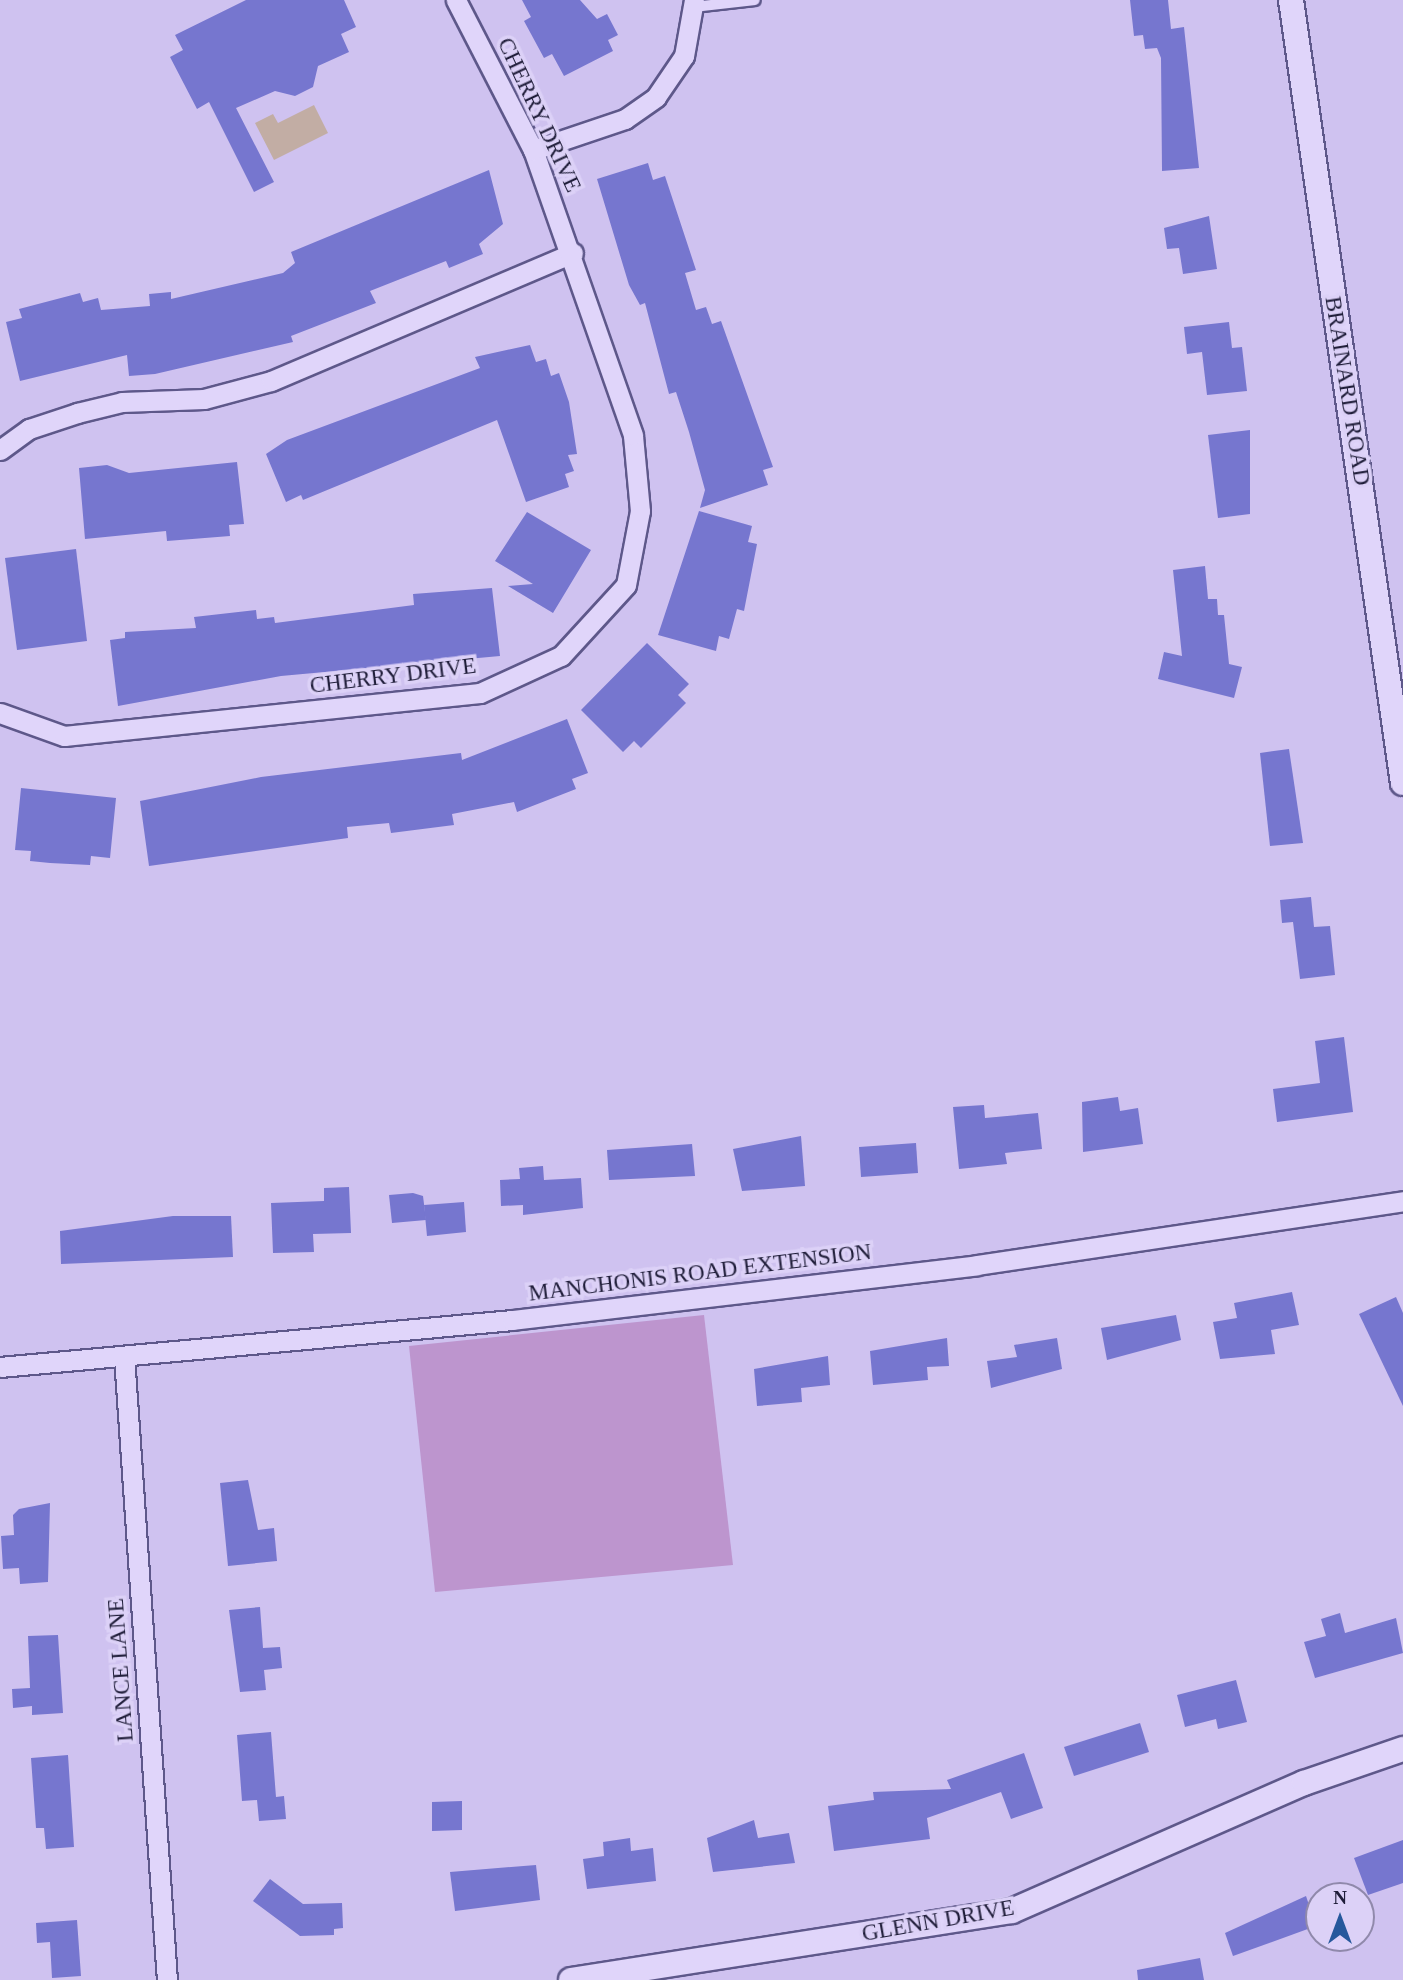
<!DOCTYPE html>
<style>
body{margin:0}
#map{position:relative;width:1403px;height:1980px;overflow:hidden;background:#cfc2f0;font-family:Georgia,serif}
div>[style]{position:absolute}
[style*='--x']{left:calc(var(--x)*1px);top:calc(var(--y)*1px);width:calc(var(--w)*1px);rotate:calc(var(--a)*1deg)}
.green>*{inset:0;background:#bd95ce}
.water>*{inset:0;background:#c2ada4}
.building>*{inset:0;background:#7676cf}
.roads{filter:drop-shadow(2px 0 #5e588a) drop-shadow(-2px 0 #5e588a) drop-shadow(0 2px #5e588a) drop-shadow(0 -2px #5e588a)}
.service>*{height:10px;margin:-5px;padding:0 5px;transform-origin:5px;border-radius:5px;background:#e0d5fa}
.minor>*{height:19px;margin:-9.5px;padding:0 9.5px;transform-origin:9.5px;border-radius:9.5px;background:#e0d5fa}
.tertiary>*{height:24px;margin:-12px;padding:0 12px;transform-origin:12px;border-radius:12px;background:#e0d5fa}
span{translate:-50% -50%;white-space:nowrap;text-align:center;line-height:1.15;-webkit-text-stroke:7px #dcd1f7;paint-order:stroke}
.street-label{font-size:23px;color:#1f1d39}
.north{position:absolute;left:1305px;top:1882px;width:70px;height:70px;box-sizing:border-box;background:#dcd1f7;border:2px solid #9089ab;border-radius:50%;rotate:0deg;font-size:19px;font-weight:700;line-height:28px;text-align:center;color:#1f1d39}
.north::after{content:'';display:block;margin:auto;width:24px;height:32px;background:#26589c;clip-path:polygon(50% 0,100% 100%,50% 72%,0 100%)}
</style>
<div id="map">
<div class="green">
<div style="clip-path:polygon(704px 1315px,733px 1565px,435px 1592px,409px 1346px)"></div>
</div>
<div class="water">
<div style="clip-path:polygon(314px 105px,328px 133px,274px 160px,255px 123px,273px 114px,278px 123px)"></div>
</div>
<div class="building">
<div style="clip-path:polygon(246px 0,344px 0,356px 27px,341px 34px,349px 52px,318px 66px,313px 87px,295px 96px,275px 91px,236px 108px,274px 182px,254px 192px,209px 102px,197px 109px,170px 57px,183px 50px,175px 35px)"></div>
<div style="clip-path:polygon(522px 0,580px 0,597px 19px,607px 14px,618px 35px,608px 40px,613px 51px,564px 76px,552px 54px,544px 58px,524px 21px,531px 17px)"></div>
<div style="clip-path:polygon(1130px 0,1168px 0,1171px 29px,1184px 27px,1199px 168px,1162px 171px,1161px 58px,1157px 48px,1145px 49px,1143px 35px,1134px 36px)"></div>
<div style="clip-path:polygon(648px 163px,653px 180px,665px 176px,696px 270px,685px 273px,696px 310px,706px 307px,712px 324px,721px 321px,773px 467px,763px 470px,768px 485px,700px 508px,705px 490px,689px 432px,676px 392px,669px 394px,645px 303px,640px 305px,629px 285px,597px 179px)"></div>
<div style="clip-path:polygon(489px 170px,503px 224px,479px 244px,483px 254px,449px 268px,446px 261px,370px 291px,376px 303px,291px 336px,293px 342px,155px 374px,129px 376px,127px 355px,20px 381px,6px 322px,22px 318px,19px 309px,80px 293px,83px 302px,98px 298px,101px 310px,150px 306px,149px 294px,171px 292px,171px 299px,283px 273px,295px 263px,291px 252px)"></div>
<div style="clip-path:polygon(1209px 216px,1217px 269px,1183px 274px,1179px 248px,1167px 249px,1164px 228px)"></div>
<div style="clip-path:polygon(1229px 322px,1232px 348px,1242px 347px,1247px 391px,1207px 395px,1202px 352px,1187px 354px,1184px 327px)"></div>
<div style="clip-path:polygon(530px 345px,536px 362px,546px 359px,551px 376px,559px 373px,569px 402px,577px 454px,568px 455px,574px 471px,565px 474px,569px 487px,526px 502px,497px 420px,303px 500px,301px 495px,286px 502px,266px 454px,287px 440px,480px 368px,475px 357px)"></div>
<div style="clip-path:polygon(1250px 430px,1250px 514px,1218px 518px,1208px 435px)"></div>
<div style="clip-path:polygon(237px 462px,244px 524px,229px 525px,230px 536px,167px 541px,166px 531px,85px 539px,79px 468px,107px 465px,129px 473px)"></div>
<div style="clip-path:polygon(699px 511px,752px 526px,748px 542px,757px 544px,744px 611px,737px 609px,729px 639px,719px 636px,716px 651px,658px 635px)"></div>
<div style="clip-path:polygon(527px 512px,591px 550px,553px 613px,508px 586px,533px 584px,495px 561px)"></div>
<div style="clip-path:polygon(76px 549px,87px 641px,17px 650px,5px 558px)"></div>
<div style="clip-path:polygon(1205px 566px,1208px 599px,1217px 599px,1218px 615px,1224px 615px,1229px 664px,1242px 667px,1234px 698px,1158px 679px,1164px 652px,1182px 656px,1173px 570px)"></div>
<div style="clip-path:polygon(492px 588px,500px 656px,281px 676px,118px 706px,110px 640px,125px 638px,125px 632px,196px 628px,194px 617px,256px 610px,257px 619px,274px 617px,275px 623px,414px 605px,413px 594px)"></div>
<div style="clip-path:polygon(647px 643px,689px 684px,678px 695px,686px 703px,641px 748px,634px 741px,623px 752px,581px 710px)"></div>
<div style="clip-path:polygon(567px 719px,588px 773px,572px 779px,576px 789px,517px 812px,514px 802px,452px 814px,454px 825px,391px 833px,389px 823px,347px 827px,348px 838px,149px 866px,140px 801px,261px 777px,461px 753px,462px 760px)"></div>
<div style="clip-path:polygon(1289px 749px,1303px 843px,1270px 846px,1260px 753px)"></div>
<div style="clip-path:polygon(21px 788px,116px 798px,110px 858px,91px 856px,90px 865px,50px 863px,30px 861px,31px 851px,15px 850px)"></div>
<div style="clip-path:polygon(1311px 897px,1314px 927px,1330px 926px,1335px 975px,1300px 979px,1293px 922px,1282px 923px,1280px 900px)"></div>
<div style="clip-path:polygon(1344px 1037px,1353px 1112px,1277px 1122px,1273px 1089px,1320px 1083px,1315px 1041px)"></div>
<div style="clip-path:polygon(1118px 1097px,1120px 1111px,1138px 1108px,1143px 1144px,1083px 1152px,1082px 1102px)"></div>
<div style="clip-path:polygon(984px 1105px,985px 1118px,1038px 1113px,1042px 1149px,1005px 1153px,1007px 1164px,959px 1169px,953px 1107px)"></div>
<div style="clip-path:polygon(801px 1136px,805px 1186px,742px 1191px,733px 1149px)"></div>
<div style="clip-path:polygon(916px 1143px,918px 1173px,861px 1177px,859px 1147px)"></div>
<div style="clip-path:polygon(692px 1144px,695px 1176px,609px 1180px,607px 1150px)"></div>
<div style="clip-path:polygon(543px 1166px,544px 1180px,581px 1178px,583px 1208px,523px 1215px,523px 1205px,501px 1206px,500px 1180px,520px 1179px,519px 1168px)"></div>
<div style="clip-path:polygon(349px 1187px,351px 1233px,313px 1234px,314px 1252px,273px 1253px,271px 1203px,324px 1201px,324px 1188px)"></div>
<div style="clip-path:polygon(413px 1193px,423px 1196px,426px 1220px,392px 1223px,389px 1195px)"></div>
<div style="clip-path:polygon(464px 1202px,466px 1232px,427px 1236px,424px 1205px)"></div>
<div style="clip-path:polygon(173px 1216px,231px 1216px,233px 1257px,61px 1264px,60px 1231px)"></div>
<div style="clip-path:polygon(1292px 1292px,1299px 1325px,1271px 1330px,1275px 1354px,1220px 1359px,1213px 1322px,1237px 1318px,1234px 1303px)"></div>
<div style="clip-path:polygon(1396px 1297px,1403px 1313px,1403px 1406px,1359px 1314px)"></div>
<div style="clip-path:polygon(1176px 1315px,1181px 1340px,1107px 1360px,1101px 1328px)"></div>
<div style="clip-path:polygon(947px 1338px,949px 1366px,927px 1367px,928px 1380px,873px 1385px,870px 1351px)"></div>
<div style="clip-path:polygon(1057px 1338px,1062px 1369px,991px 1388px,987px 1361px,1017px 1357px,1014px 1345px)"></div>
<div style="clip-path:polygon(828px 1356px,830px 1385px,801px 1388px,802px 1402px,757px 1406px,754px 1369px)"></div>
<div style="clip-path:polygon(248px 1480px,258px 1530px,274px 1528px,277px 1561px,228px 1566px,220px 1483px)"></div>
<div style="clip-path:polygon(50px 1503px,48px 1582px,20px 1584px,19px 1568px,3px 1569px,1px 1536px,14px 1535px,13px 1515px,19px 1509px)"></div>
<div style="clip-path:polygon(260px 1607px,263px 1648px,280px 1647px,282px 1668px,264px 1670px,266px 1690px,240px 1692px,229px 1610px)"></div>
<div style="clip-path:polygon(1340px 1613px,1345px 1633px,1396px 1618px,1403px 1653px,1315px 1678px,1304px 1642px,1326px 1636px,1321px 1619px)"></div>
<div style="clip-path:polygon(58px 1635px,63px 1713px,32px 1715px,32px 1706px,13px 1708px,12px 1689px,30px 1688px,28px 1636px)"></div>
<div style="clip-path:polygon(1236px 1680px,1247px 1722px,1218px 1729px,1216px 1719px,1185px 1727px,1177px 1695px)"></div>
<div style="clip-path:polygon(1140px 1723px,1149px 1752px,1074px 1776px,1064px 1747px)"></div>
<div style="clip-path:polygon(271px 1732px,276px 1797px,284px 1796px,286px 1819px,259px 1821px,257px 1800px,242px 1801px,237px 1735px)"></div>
<div style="clip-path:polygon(1024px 1753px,1043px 1808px,1011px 1819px,1001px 1792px,927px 1818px,930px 1839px,834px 1851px,828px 1806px,874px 1800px,873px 1792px,951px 1789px,947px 1780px)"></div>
<div style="clip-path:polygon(68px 1755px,74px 1847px,46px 1849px,44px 1828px,36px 1828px,31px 1758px)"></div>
<div style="clip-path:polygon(462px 1801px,462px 1830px,432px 1831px,432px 1802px)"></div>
<div style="clip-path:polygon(754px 1820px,758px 1838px,789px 1833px,795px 1863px,713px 1872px,707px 1838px)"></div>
<div style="clip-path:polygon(630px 1838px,631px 1851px,653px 1848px,656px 1881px,587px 1889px,583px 1859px,604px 1856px,603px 1842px)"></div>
<div style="clip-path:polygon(1403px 1840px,1403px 1883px,1368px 1895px,1354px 1858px)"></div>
<div style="clip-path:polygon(536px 1865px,540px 1900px,455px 1911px,450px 1872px)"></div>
<div style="clip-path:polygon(270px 1879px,303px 1904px,342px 1903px,343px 1928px,334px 1929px,334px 1935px,300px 1936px,253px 1901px)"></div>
<div style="clip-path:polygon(1306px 1896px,1316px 1926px,1233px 1956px,1225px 1933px)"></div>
<div style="clip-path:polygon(77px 1920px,81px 1976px,52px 1978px,50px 1942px,37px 1943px,36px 1923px)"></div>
<div style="clip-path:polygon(1200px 1958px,1204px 1980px,1138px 1980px,1137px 1970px)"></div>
</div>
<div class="roads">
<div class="service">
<div style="--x:694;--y:7;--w:61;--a:-6.5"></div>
</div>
<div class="minor">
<div style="--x:533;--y:150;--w:97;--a:-18.6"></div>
<div style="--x:625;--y:119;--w:38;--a:-35"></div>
<div style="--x:656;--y:97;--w:50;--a:-55.7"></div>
<div style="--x:684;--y:56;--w:57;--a:-79.9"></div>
<div style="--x:0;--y:450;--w:36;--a:-36"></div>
<div style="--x:29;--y:429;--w:51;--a:-18.4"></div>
<div style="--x:77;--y:413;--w:46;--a:-13.7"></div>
<div style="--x:122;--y:402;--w:82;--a:-2.1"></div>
<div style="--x:204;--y:399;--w:69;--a:-15"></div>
<div style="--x:271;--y:381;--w:328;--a:-23"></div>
<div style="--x:0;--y:713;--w:68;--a:19.8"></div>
<div style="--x:64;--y:736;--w:418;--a:-5.9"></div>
<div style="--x:480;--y:693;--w:89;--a:-24.6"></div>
<div style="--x:561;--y:656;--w:96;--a:-47.5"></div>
<div style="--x:626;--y:585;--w:75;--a:-79.3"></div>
<div style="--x:640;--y:511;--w:76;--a:-95.3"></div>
<div style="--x:633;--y:435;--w:302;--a:-109.3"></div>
<div style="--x:533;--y:150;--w:169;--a:-117.2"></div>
<div style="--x:124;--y:1356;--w:625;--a:86.06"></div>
<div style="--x:0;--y:1367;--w:514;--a:-5.24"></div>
<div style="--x:512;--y:1320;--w:468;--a:-6.7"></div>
<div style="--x:977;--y:1265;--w:431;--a:-8.5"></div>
</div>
<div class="tertiary">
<div style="--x:1291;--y:0;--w:791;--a:81.86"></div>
<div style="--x:571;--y:1980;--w:446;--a:-8.9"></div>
<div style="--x:1012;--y:1911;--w:319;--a:-23.7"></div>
<div style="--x:1304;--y:1783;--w:105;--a:-19"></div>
</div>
</div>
<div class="street-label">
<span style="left:539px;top:115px;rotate:65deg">CHERRY DRIVE</span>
<span style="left:1347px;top:391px;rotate:81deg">BRAINARD ROAD</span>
<span style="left:393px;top:676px;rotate:-7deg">CHERRY DRIVE</span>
<span style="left:700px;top:1273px;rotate:-7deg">MANCHONIS ROAD EXTENSION</span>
<span style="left:121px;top:1670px;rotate:-94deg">LANCE LANE</span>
<span style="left:938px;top:1921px;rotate:-10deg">GLENN DRIVE</span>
</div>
<div class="north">N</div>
</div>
